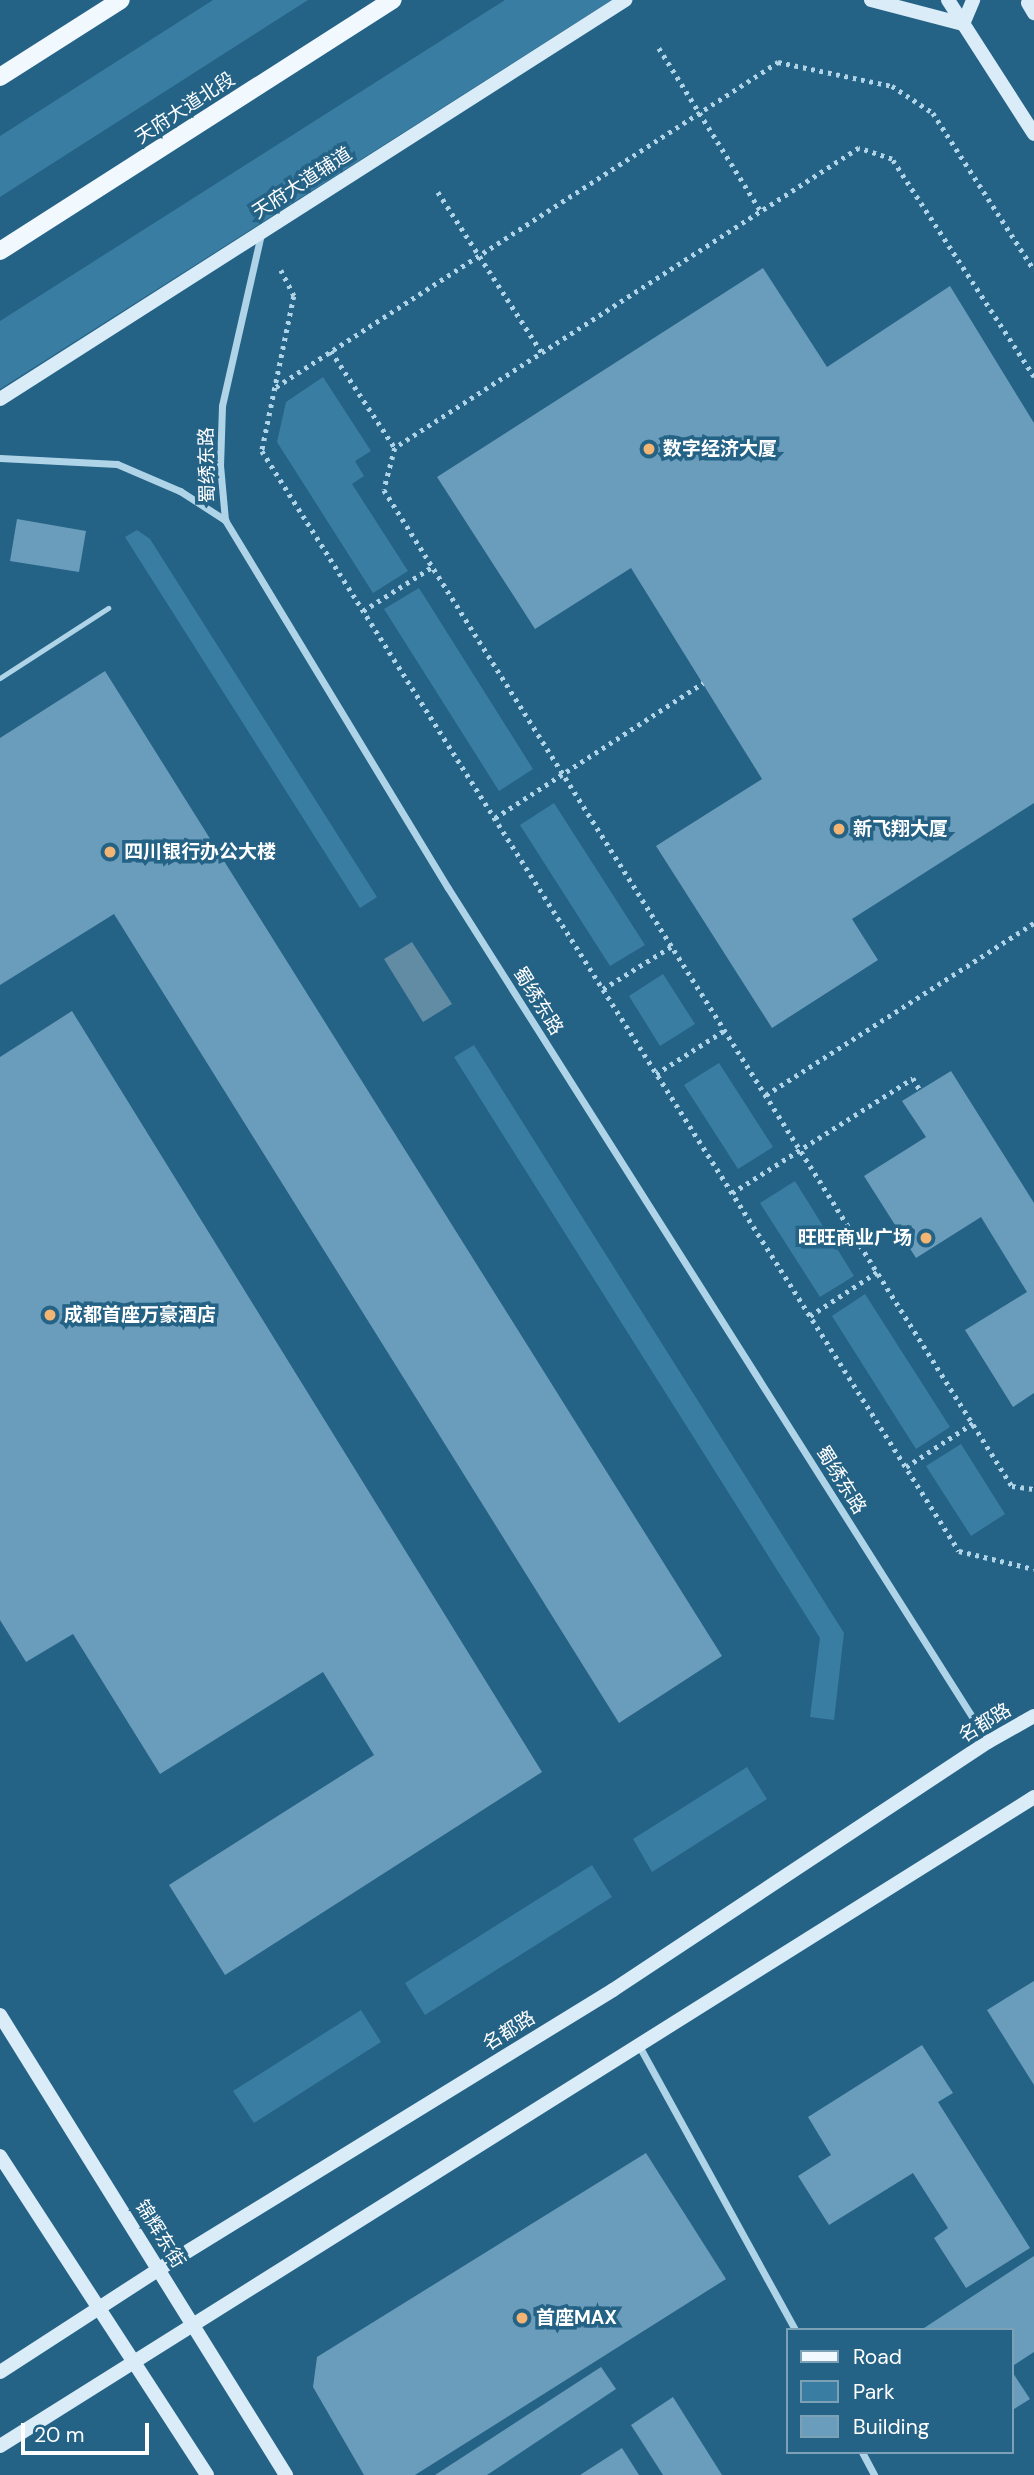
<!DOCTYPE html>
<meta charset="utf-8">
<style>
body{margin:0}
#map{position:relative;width:1034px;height:2475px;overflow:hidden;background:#246286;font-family:"DM Sans","Noto Sans SC",sans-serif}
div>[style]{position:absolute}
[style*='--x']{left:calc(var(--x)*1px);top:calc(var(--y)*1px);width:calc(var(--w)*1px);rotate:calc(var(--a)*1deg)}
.green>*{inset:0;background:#397da3}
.water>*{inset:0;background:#628ca4}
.building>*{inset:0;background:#6a9dbb}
.path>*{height:4.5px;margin-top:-2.25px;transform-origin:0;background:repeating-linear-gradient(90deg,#afd4e8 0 3.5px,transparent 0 8.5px)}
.lane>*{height:5px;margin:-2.5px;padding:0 2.5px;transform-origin:2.5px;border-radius:2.5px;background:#afd4e8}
.street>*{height:7px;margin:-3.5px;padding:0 3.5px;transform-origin:3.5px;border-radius:3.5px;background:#afd4e8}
.secondary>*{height:14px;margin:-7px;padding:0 7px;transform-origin:7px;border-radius:7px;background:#d9ecf7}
.primary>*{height:18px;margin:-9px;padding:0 9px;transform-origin:9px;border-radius:9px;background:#f2f9fe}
.dots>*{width:19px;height:19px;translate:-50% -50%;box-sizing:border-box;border:4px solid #246286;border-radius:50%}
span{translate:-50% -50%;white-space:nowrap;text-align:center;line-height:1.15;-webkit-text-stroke:7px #246286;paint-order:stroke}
.street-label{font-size:19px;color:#fff}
.poi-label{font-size:19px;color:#fff;font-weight:700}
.left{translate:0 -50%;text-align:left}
.right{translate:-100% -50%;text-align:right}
.legend{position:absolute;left:786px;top:2328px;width:228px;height:126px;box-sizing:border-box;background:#246286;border:2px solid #7ca1b6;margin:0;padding:9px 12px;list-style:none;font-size:21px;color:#fff}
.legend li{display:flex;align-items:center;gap:14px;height:35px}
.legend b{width:35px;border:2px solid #7ca1b6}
.scale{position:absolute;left:21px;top:2423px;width:128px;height:32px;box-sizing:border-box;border:4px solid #fff;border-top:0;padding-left:9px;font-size:21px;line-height:24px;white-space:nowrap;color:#fff;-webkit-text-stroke:5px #246286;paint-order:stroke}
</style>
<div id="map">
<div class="green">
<div style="clip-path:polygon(213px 0,308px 0,0 197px,0 136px)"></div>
<div style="clip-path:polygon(505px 0,612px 0,0 389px,0 321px)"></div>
<div style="clip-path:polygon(323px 377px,371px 451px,355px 461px,364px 476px,352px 484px,408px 571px,373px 593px,277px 442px,286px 402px)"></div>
<div style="clip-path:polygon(137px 530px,150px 539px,377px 897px,360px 908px,125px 537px)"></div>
<div style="clip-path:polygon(419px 588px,533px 769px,499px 791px,384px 609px)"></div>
<div style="clip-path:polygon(554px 803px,645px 945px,610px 966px,520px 825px)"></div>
<div style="clip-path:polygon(663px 974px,695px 1024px,660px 1046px,629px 996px)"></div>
<div style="clip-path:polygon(474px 1045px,844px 1633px,834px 1720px,810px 1717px,820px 1638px,454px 1057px)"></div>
<div style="clip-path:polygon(719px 1063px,773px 1147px,738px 1169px,684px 1085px)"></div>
<div style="clip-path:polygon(795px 1181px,854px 1276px,820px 1297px,760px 1203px)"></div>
<div style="clip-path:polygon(865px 1294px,950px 1427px,916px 1449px,832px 1316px)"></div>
<div style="clip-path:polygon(961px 1444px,1005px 1514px,971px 1536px,926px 1466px)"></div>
<div style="clip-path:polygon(747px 1767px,767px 1799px,652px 1872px,633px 1839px)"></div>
<div style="clip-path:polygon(592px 1865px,612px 1897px,425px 2015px,405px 1983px)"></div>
<div style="clip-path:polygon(361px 2010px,381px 2042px,254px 2123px,233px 2091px)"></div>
</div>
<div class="water">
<div style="clip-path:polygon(412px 942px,452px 1004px,423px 1022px,384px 959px)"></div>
</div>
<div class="building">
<div style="clip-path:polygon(763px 268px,827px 367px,950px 286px,1034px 423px,1034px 803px,852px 919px,878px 960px,772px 1028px,656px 846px,762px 779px,631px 568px,535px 629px,437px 477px)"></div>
<div style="clip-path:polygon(17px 519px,86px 531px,79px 572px,10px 561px)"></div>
<div style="clip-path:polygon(105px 671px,722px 1656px,619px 1723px,114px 914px,0 985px,0 738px)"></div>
<div style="clip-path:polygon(72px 1011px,542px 1772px,225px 1975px,169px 1885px,374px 1755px,323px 1672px,160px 1774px,73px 1634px,26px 1662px,0 1620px,0 1057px)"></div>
<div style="clip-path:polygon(951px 1071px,1034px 1203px,1034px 1393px,1013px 1407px,965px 1330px,1027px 1292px,981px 1217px,916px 1258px,864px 1176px,926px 1137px,902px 1101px)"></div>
<div style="clip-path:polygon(1034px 1981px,1034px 2085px,987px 2010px)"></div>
<div style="clip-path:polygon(922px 2045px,953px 2093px,938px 2102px,1030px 2248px,966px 2288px,934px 2238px,948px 2228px,913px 2173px,829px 2225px,798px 2176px,831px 2155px,808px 2117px)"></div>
<div style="clip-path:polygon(646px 2153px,726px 2279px,415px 2475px,364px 2475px,313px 2387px,317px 2357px)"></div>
<div style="clip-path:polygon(1034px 2256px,1034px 2352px,1011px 2367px,1011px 2330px,921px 2330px)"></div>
<div style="clip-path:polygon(601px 2367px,616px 2389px,487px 2475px,435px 2475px)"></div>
<div style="clip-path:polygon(1011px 2370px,1030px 2399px,1011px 2411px)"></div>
<div style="clip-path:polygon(673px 2397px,722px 2475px,663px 2475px,631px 2425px)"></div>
<div style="clip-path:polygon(622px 2448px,639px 2475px,580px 2475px)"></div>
</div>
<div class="path">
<div style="--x:659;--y:48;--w:192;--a:58"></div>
<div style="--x:438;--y:192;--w:192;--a:57.1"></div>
<div style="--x:281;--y:270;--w:29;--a:63"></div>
<div style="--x:294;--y:296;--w:158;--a:101.7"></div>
<div style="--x:262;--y:451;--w:1302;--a:57.64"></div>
<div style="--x:959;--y:1551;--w:77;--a:13.5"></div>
<div style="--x:331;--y:351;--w:116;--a:56.6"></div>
<div style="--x:1034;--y:377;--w:260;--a:-123.1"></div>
<div style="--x:892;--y:159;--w:35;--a:-162"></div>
<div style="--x:859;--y:148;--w:553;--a:147.12"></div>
<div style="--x:395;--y:448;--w:43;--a:104.7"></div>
<div style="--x:384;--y:490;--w:1177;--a:57.77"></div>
<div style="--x:1012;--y:1486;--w:22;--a:8"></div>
<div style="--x:276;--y:387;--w:598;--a:-32.92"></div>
<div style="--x:778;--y:62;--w:116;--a:11.9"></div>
<div style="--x:892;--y:86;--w:49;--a:33.4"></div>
<div style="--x:933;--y:113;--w:187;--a:57.2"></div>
<div style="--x:363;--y:611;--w:82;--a:-32.5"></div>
<div style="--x:495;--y:818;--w:248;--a:-33"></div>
<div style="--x:603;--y:989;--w:81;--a:-31.9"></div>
<div style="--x:656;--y:1074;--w:82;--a:-32.5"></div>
<div style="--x:766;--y:1095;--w:318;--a:-32.7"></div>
<div style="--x:732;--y:1193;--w:214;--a:-32.4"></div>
<div style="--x:913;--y:1078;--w:14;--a:60"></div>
<div style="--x:810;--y:1316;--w:80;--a:-33.3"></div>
<div style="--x:906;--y:1467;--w:80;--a:-33.3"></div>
</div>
<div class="lane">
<div style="--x:0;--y:678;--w:129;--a:-32.9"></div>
</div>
<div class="street">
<div style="--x:261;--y:234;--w:176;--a:102.8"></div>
<div style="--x:222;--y:406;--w:59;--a:91.9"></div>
<div style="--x:220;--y:465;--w:55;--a:84.8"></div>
<div style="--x:225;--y:520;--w:430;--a:58.8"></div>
<div style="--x:448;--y:888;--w:1010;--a:57.69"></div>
<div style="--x:0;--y:458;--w:117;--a:2.9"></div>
<div style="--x:117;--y:464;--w:69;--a:23.2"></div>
<div style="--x:180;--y:491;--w:54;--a:32.8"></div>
<div style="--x:638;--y:2044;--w:326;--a:61.2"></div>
<div style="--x:862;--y:2452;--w:26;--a:62"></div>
</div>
<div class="secondary">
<div style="--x:871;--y:0;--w:95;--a:14.6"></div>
<div style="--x:963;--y:24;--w:26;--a:-67"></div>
<div style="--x:948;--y:0;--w:159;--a:57.3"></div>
<div style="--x:1028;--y:3;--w:12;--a:59"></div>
<div style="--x:0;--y:399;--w:742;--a:-32.55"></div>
<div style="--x:0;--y:2015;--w:542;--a:58.13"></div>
<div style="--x:0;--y:2156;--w:380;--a:57"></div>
<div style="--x:0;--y:2372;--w:189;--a:-32.9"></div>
<div style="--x:159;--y:2269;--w:533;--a:-31.57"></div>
<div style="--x:613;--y:1990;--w:450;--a:-33.5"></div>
<div style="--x:988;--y:1742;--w:53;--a:-29.5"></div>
<div style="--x:0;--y:2446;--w:1221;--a:-32.11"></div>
</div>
<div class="primary">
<div style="--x:0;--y:77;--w:143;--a:-32.5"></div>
<div style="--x:0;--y:251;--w:466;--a:-32.6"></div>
</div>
<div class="dots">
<div style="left:649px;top:449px;background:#f3b573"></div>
<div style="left:839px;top:829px;background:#f3b573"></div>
<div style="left:110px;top:852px;background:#f3b573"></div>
<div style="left:926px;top:1238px;background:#f3b573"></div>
<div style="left:50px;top:1315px;background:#f3b573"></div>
<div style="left:522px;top:2318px;background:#f3b573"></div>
</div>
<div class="street-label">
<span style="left:185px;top:108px;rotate:-33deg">天府大道北段</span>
<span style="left:302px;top:183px;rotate:-33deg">天府大道辅道</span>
<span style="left:207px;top:465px;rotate:-91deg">蜀绣东路</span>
<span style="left:538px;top:1001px;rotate:58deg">蜀绣东路</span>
<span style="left:841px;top:1480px;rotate:58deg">蜀绣东路</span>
<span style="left:985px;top:1723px;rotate:-31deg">名都路</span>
<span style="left:509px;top:2031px;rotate:-32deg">名都路</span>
<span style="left:160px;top:2234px;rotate:58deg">锦辉东街</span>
</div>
<div class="poi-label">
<span class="left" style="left:663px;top:449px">数字经济大厦</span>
<span class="left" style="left:853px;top:829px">新飞翔大厦</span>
<span class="left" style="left:124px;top:852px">四川银行办公大楼</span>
<span class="right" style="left:912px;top:1238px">旺旺商业广场</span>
<span class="left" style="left:64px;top:1315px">成都首座万豪酒店</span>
<span class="left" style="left:536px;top:2318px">首座MAX</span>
</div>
<ul class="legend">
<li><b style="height:9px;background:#f2f9fe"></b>Road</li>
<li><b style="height:19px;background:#397da3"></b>Park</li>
<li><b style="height:19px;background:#6a9dbb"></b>Building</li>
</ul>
<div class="scale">20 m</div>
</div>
